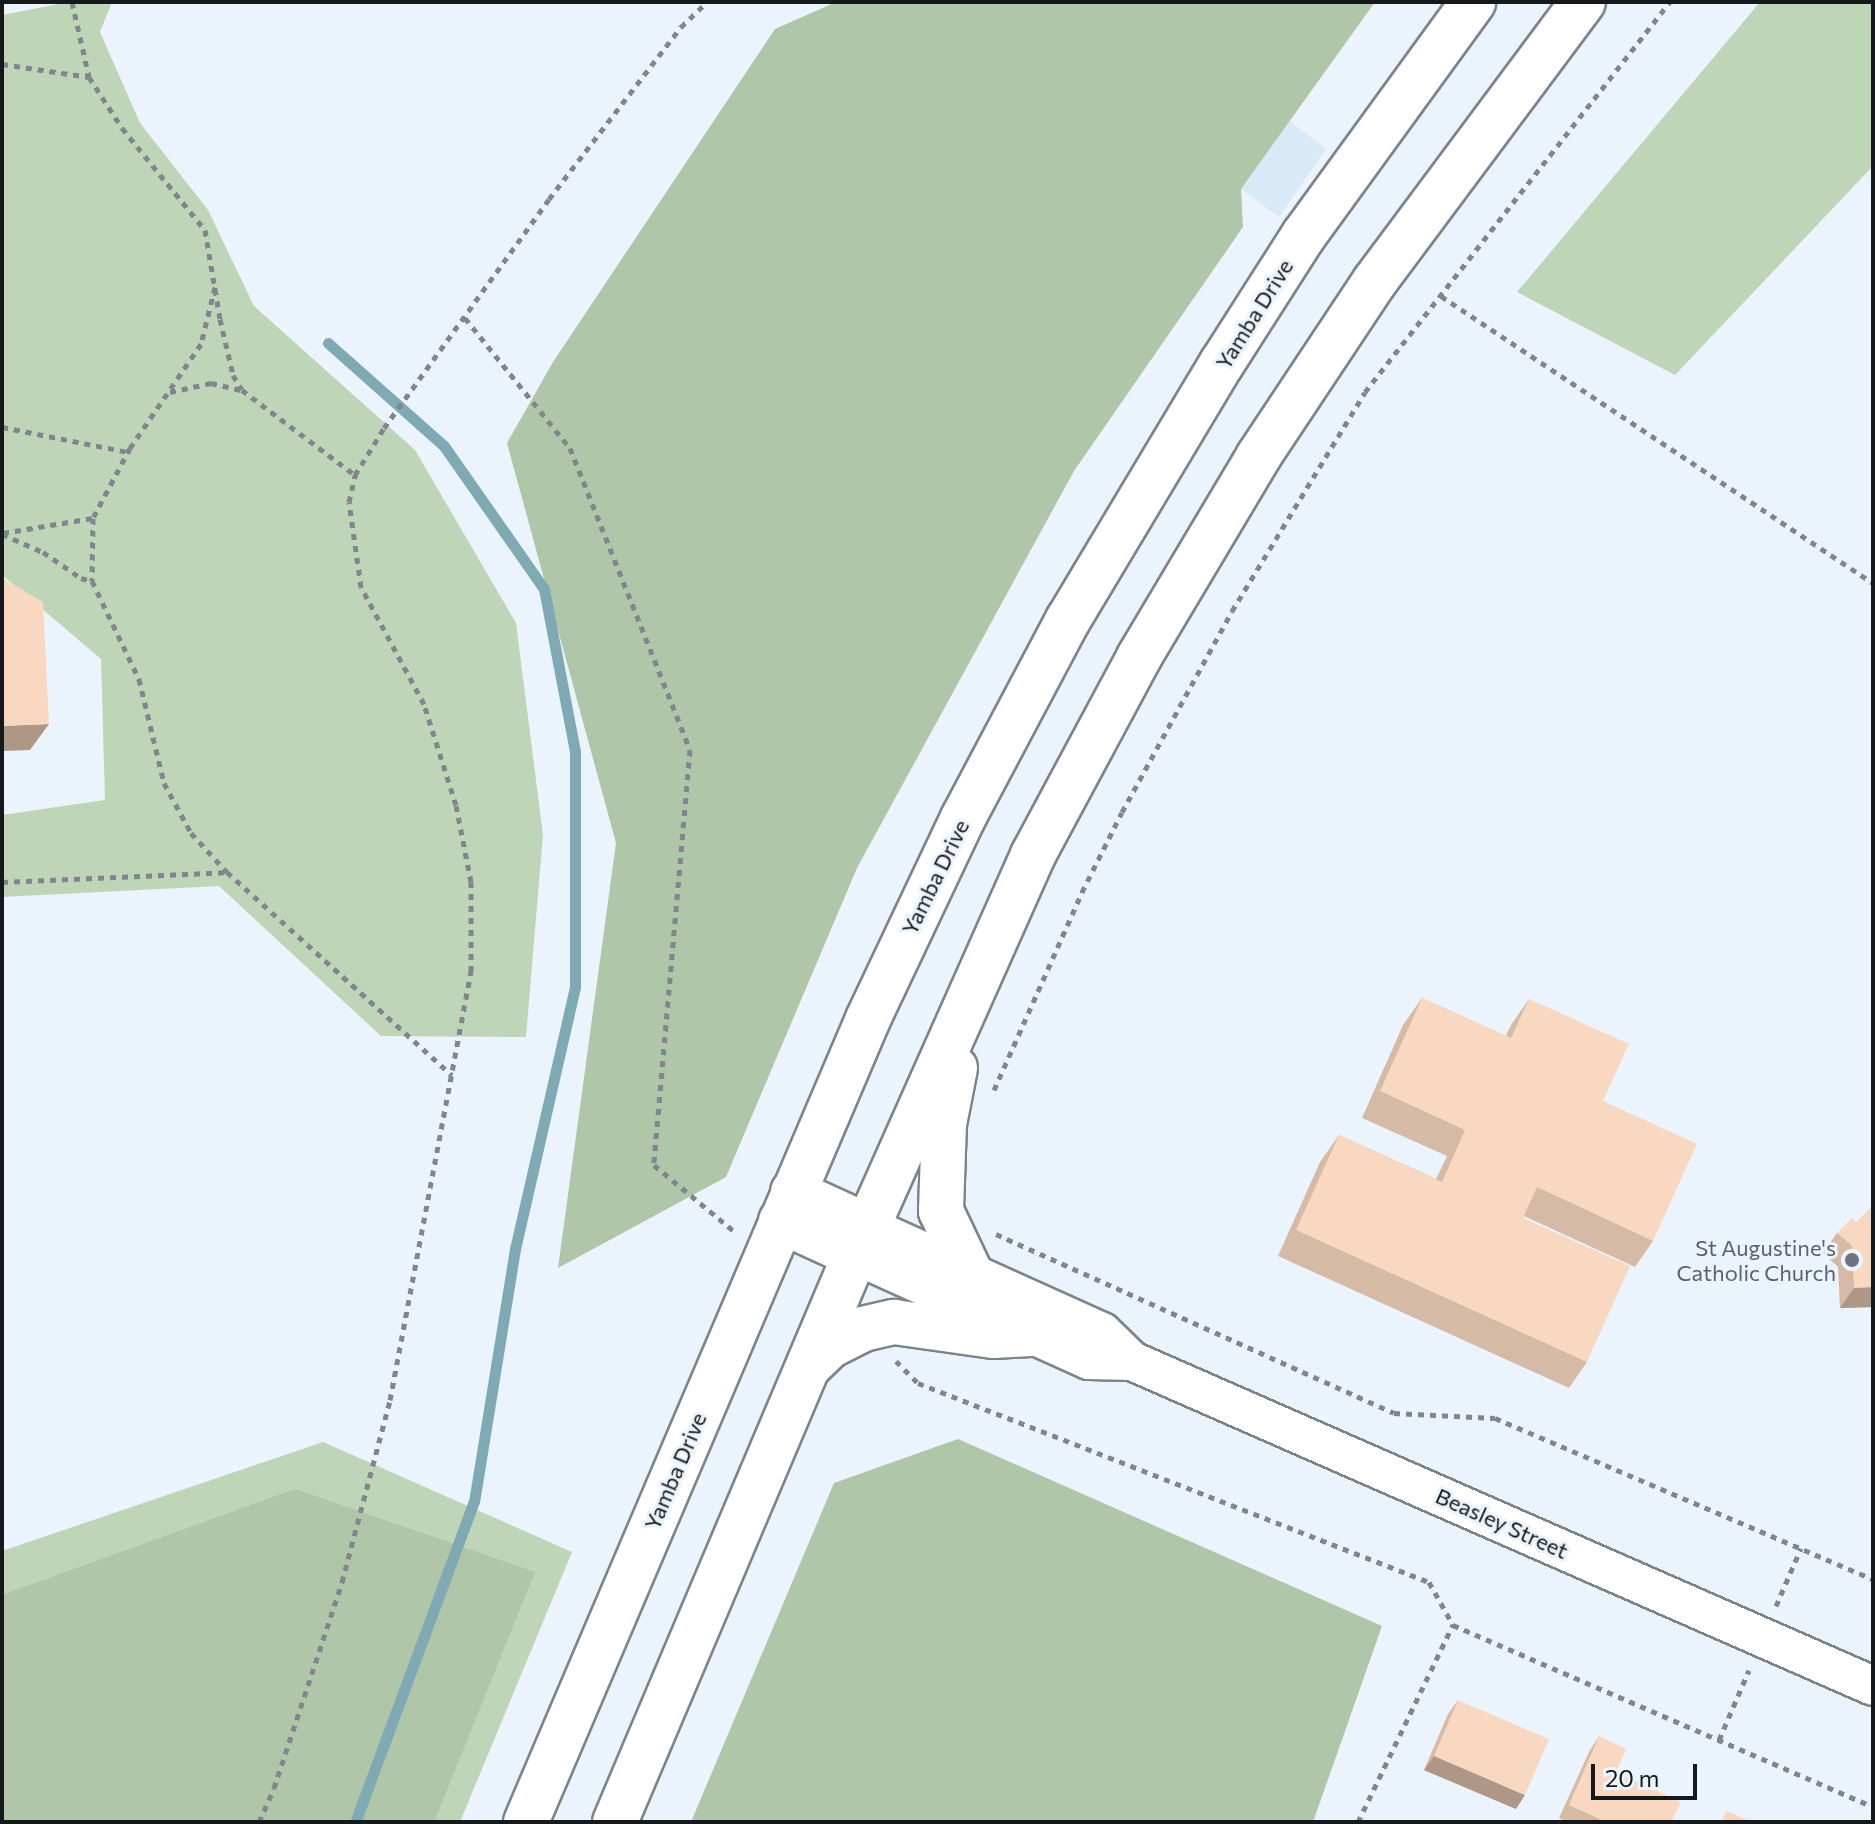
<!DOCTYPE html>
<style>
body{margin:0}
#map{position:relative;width:1875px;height:1824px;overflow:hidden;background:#ebf4fc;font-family:Commissioner,sans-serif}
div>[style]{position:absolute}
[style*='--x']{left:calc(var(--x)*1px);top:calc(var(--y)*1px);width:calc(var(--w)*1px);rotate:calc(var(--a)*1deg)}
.built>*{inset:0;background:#dae9f7}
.green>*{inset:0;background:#bfd5b8}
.forest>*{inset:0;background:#afc6a8}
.stream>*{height:11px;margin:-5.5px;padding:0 5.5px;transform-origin:5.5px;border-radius:5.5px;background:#7faab4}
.path>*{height:5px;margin-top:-2.5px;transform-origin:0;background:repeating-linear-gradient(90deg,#80868c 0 6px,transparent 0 12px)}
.roads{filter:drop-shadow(2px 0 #7c848b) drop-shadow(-2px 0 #7c848b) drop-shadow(0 2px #7c848b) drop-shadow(0 -2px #7c848b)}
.secondary>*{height:38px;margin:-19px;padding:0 19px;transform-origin:19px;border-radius:19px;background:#fff}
.primary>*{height:44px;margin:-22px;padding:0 22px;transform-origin:22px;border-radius:22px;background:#fff}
.wall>*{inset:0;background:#d5baa6}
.shaded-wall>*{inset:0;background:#ae9787}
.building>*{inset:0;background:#f8d8c1}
.dots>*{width:22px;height:22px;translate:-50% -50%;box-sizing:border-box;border:4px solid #ebf4fc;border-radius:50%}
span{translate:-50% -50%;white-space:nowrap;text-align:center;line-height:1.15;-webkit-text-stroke:6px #ebf4fc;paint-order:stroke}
.street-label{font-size:22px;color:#16191c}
.worship-label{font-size:22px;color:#5b616d}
.right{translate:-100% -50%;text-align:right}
.frame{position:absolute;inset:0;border:4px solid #16191c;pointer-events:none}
.scale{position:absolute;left:1591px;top:1764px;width:106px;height:36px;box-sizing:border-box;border:4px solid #16191c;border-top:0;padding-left:10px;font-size:24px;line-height:28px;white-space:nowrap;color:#16191c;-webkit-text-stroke:6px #ebf4fc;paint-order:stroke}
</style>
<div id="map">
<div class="built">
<div style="clip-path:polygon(1290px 121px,1326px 149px,1279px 217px,1241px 189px)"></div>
</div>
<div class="green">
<div style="clip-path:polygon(69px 2px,112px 2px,100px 32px,140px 123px,208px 210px,254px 306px,415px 450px,516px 623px,543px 835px,526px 1037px,381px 1036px,219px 886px,2px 897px,2px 815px,105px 800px,101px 659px,2px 575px,2px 15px)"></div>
<div style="clip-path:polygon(1760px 2px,1873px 2px,1873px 166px,1675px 375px,1517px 292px)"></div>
<div style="clip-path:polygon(323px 1442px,572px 1552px,460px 1822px,2px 1822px,2px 1551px)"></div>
</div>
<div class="forest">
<div style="clip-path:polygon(836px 2px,1375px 2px,1241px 189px,1243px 227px,1074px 471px,857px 868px,726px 1177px,558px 1268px,616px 843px,507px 443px,553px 362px,775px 29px)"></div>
<div style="clip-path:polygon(958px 1439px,1382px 1626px,1313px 1822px,691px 1822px,834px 1483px)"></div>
<div style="clip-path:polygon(295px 1489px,535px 1572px,434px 1822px,2px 1822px,2px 1595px)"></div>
</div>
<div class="stream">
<div style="--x:328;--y:343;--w:155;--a:41.6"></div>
<div style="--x:444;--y:446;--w:174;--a:55"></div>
<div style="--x:544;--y:589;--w:166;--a:79.2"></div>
<div style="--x:575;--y:752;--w:235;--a:90"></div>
<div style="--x:575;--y:987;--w:269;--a:102.9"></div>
<div style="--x:515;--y:1249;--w:255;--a:99.2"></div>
<div style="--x:474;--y:1501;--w:342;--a:110.3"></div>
</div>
<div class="path">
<div style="--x:72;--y:2;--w:77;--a:77.2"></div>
<div style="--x:89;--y:77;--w:61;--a:57.1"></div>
<div style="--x:122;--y:128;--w:132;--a:50.9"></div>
<div style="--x:205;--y:230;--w:90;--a:80.4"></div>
<div style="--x:220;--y:319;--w:57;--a:76.9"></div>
<div style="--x:233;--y:375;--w:17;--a:59"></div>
<div style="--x:242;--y:390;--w:141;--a:37"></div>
<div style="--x:2;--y:64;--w:88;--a:8.5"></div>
<div style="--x:215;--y:287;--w:59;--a:103.8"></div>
<div style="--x:201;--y:344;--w:126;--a:124.3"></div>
<div style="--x:130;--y:448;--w:79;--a:117.9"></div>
<div style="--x:93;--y:518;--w:63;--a:90.9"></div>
<div style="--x:92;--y:581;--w:109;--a:64.4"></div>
<div style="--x:139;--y:679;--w:107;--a:76.5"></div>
<div style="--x:164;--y:783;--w:57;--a:61.6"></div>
<div style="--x:191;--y:833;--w:53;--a:47.3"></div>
<div style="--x:1441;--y:296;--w:519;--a:33.6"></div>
<div style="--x:465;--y:318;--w:167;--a:51.1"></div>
<div style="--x:570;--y:448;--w:325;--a:68.3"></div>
<div style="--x:690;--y:750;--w:417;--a:95"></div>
<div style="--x:654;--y:1165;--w:105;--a:39.6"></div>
<div style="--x:170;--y:392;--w:42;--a:-12.4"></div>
<div style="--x:211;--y:383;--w:32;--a:13"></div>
<div style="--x:2;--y:427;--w:128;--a:11.2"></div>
<div style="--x:3;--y:533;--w:91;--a:-9.5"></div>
<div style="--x:2;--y:534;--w:45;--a:23.7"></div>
<div style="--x:43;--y:552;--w:46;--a:34.4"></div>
<div style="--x:81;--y:578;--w:11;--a:15"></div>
<div style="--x:2;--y:882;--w:225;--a:-2.5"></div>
<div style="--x:227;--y:872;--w:303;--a:42.1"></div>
<div style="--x:994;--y:1090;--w:217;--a:-66"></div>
<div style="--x:1082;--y:892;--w:89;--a:-63.4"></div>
<div style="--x:1122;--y:812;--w:229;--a:-61.3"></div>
<div style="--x:1232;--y:611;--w:256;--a:-58.7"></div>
<div style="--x:1365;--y:392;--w:495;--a:-52"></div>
<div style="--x:996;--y:1234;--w:436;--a:24.2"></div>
<div style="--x:1394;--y:1413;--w:101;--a:2.8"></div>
<div style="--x:1495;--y:1418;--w:411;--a:23.1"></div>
<div style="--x:896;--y:1361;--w:31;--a:45"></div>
<div style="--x:918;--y:1383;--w:548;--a:21.28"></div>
<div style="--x:1429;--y:1582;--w:49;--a:60.8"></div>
<div style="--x:1453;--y:1625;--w:458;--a:23.4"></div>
<div style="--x:1776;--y:1606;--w:63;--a:-66.7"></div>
<div style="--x:1719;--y:1740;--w:76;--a:-66.8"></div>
<div style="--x:259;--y:1822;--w:37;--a:-66"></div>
<div style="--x:274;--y:1788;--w:217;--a:-71.7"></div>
<div style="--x:342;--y:1582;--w:188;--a:-75.2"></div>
<div style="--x:390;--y:1400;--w:437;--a:-79.3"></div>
<div style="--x:471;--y:971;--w:89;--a:-90"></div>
<div style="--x:471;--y:882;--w:78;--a:-101"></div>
<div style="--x:456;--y:805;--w:106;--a:-107.6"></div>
<div style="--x:424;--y:704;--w:133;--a:-118.3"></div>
<div style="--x:361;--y:587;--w:86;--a:-98"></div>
<div style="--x:349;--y:502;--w:28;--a:-77"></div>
<div style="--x:355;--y:475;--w:55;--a:-58.3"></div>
<div style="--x:384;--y:428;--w:282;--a:-54.2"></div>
<div style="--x:549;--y:199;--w:217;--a:-52.5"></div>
<div style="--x:681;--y:27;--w:36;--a:-44"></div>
<div style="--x:1358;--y:1822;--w:219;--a:-64.3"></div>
</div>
<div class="roads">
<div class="secondary">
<div style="--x:867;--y:1226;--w:258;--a:24.3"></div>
<div style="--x:1102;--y:1332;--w:42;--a:44"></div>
<div style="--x:1132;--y:1361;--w:809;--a:23.68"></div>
<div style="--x:855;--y:1255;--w:256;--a:24.2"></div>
<div style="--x:1089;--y:1360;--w:43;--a:1.3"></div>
</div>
<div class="primary">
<div style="--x:955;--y:1068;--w:57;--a:101.1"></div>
<div style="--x:944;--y:1124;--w:87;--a:92"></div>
<div style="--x:941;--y:1211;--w:68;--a:64.6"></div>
<div style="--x:793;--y:1192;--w:81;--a:24.7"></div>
<div style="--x:781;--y:1221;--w:81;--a:24.7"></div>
<div style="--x:808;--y:1367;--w:30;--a:-44"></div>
<div style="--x:830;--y:1346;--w:37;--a:-27"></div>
<div style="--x:863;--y:1329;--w:32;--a:-13"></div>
<div style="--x:894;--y:1322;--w:100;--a:8"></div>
<div style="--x:993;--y:1336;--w:38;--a:-3"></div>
<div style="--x:526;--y:1822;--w:873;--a:-66.93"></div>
<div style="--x:868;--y:1019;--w:222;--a:-64.7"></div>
<div style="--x:963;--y:818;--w:224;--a:-62.1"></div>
<div style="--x:1068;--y:620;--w:300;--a:-59.1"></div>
<div style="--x:1222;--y:363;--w:152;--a:-57.4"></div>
<div style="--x:1304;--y:235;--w:288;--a:-54"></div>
<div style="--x:615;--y:1822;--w:616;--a:-67.06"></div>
<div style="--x:855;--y:1255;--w:438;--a:-66"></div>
<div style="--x:1033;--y:855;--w:225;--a:-61.8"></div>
<div style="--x:1139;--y:657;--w:233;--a:-59.2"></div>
<div style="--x:1258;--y:457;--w:211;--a:-56.4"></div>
<div style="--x:1375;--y:281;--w:348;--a:-53.3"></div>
</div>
</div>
<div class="wall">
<div style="clip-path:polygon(1422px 998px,1506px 1036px,1511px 1025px,1529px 999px,1603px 1101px,1653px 1241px,1635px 1267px,1524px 1216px,1523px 1218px,1587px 1362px,1569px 1388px,1278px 1256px,1320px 1162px,1339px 1135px,1436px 1179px,1447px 1156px,1362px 1118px,1403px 1025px)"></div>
<div style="clip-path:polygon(1873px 1206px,1873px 1307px,1840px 1308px,1838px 1267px,1823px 1253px,1837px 1233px,1856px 1223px)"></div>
<div style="clip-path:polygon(1458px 1700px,1516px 1809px,1424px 1770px,1448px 1714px)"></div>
<div style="clip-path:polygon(1599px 1736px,1616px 1772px,1671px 1822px,1567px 1822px,1559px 1818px,1590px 1750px)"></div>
</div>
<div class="shaded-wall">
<div style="clip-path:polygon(49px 724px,30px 750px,2px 751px,2px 726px)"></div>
<div style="clip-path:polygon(1873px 1287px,1873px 1307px,1840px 1308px,1854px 1288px)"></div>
<div style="clip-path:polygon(1434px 1756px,1525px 1795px,1516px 1809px,1424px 1770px)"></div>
</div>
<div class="building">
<div style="clip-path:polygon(2px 578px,43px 602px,49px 724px,2px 726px)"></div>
<div style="clip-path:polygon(1422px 998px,1511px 1038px,1529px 999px,1629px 1044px,1603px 1101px,1697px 1144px,1653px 1241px,1537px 1187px,1523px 1218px,1630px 1266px,1587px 1362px,1296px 1230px,1339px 1135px,1442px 1182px,1465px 1130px,1380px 1091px)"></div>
<div style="clip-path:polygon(1873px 1206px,1873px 1287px,1854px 1288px,1852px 1246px,1837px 1233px,1852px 1218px,1856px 1223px)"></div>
<div style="clip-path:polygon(1458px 1700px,1549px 1739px,1525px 1795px,1434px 1756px)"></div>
<div style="clip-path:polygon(1599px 1736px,1626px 1749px,1616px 1772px,1681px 1802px,1671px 1822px,1606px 1822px,1569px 1805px)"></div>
<div style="clip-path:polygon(1726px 1811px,1751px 1821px,1750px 1822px,1721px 1822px)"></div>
</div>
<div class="dots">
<div style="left:1852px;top:1260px;background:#6b7280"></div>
</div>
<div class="street-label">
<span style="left:1254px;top:314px;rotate:-58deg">Yamba Drive</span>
<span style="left:935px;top:877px;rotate:-64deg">Yamba Drive</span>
<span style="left:675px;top:1471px;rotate:-67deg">Yamba Drive</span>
<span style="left:1502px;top:1523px;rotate:24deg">Beasley Street</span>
</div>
<div class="worship-label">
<span class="right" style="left:1836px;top:1260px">St Augustine's<br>Catholic Church</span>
</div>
<div class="frame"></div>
<div class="scale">20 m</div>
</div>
